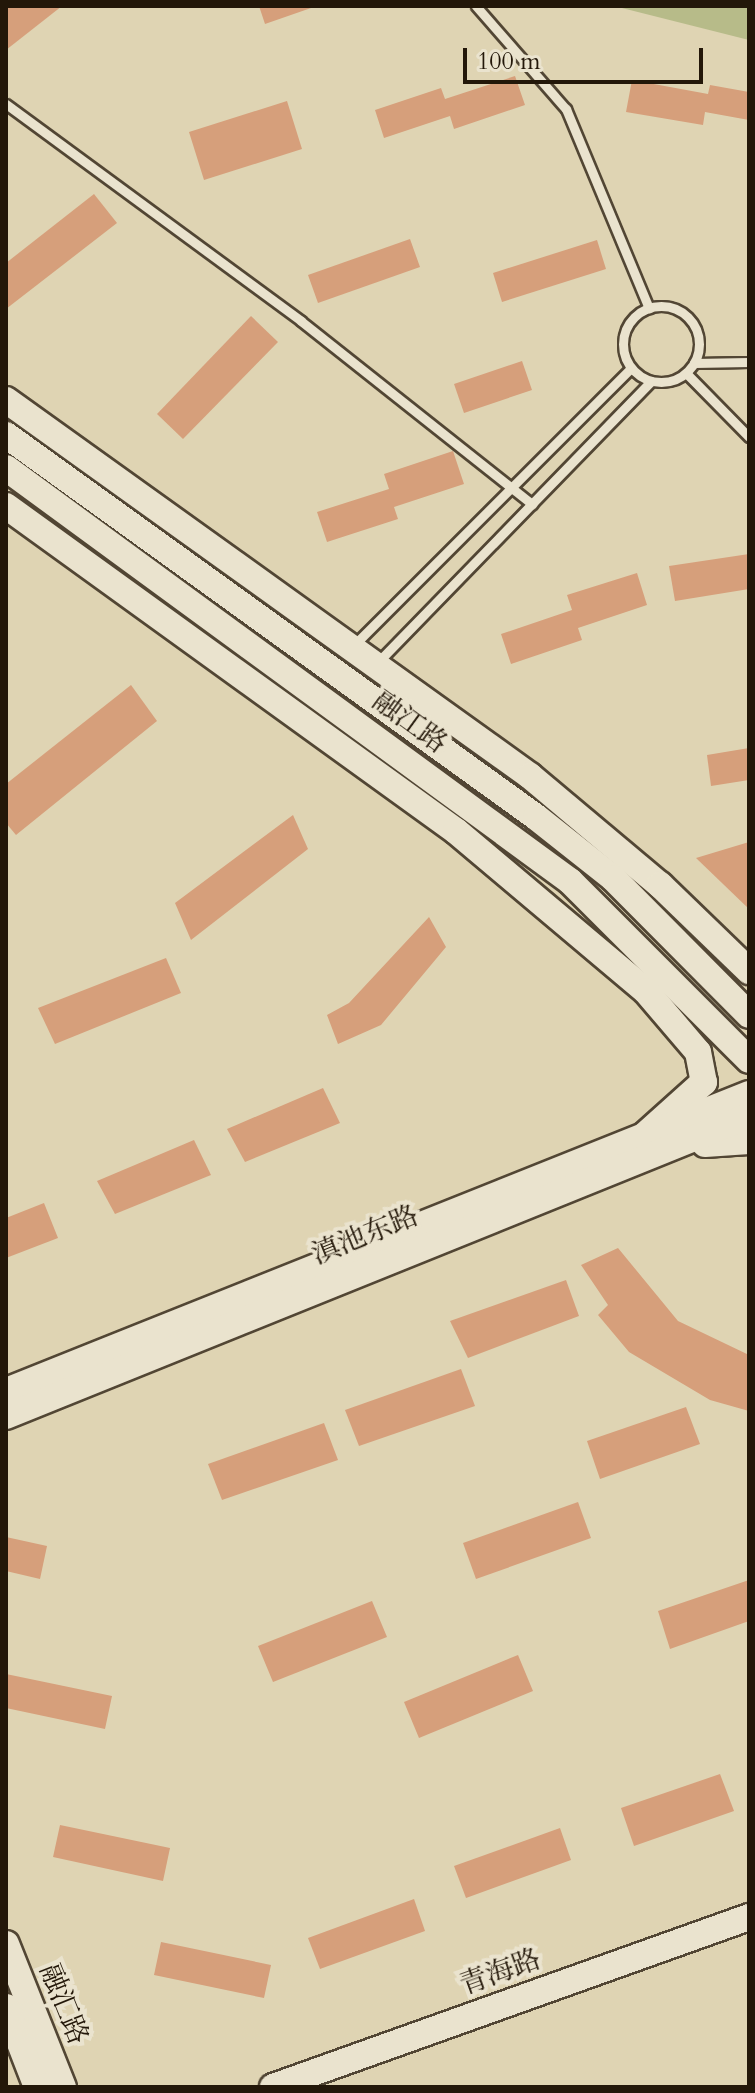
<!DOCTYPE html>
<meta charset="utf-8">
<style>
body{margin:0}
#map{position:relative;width:755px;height:2093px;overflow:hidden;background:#dfd4b3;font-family:Cardo,"Noto Serif SC",serif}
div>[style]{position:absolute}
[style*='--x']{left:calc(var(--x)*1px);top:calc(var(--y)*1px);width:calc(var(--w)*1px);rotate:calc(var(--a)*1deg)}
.green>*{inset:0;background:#b7bb89}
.building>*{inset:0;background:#d69f7b}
.roads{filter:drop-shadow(2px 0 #524634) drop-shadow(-2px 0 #524634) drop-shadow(0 2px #524634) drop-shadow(0 -2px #524634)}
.lane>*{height:9px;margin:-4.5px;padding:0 4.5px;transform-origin:4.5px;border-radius:4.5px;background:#eae3ce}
.lane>.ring{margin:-4.5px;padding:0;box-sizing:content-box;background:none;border:9px solid #eae3ce;border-radius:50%}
.secondary>*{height:26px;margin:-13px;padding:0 13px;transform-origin:13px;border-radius:13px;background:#eae3ce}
span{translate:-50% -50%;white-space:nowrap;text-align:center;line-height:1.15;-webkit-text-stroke:8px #eae3ce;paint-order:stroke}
.street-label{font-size:28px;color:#231709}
.frame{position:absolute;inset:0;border:8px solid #231709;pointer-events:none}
.scale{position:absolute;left:463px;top:48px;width:240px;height:36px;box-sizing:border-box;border:4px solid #231709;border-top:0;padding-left:10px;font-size:24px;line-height:28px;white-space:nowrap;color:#231709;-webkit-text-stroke:6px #eae3ce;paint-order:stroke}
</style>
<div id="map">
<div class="green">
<div style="clip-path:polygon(614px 6px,749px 6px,749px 40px)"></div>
</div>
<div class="building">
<div style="clip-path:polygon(6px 6px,62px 6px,6px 50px)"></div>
<div style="clip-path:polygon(259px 6px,310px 6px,311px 8px,265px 24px)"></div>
<div style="clip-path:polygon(515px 76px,525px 105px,454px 129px,450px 116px,384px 138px,375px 110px,441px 88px,445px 99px)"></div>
<div style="clip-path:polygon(632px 80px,708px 94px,710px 85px,749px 92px,749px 120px,705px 112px,703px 125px,626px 112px)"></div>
<div style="clip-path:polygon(287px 101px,302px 149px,204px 180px,189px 132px)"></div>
<div style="clip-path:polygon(94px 194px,117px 223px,6px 309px,6px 263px)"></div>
<div style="clip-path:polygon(410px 239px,420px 267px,318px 303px,308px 275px)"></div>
<div style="clip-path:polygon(597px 240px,606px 269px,502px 302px,493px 273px)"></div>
<div style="clip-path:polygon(251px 316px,278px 342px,183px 439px,157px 414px)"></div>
<div style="clip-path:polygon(522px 361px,532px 390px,464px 413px,454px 384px)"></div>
<div style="clip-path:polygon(453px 451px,464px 484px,394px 507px,398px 519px,327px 542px,317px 512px,389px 489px,384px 474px)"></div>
<div style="clip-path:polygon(749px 554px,749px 589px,675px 601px,669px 566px)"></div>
<div style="clip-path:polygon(637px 573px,647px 605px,578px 628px,582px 640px,511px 664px,501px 634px,572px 610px,567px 595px)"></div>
<div style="clip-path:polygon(131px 685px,157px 721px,16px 835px,6px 823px,6px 784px)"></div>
<div style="clip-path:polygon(749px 748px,749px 780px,711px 786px,707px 755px)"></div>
<div style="clip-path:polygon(293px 815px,308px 849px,191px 940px,175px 903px)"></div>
<div style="clip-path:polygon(749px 842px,749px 909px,696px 858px)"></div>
<div style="clip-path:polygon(429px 917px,446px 947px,381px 1025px,338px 1044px,327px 1015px,349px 1003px)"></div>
<div style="clip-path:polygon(166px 958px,181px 993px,55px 1044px,38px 1008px)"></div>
<div style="clip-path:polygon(323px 1088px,340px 1123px,245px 1162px,227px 1129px)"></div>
<div style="clip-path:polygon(194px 1140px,211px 1175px,115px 1214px,97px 1181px)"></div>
<div style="clip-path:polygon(44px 1203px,58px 1238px,6px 1258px,6px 1218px)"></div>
<div style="clip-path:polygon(618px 1248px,678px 1321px,749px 1355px,749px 1411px,710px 1400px,629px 1352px,598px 1315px,608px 1305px,581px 1265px)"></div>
<div style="clip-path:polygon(566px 1280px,579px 1316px,468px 1358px,450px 1321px)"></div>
<div style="clip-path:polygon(461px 1369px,475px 1406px,359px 1446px,345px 1410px)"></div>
<div style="clip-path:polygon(686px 1407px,700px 1444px,600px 1479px,587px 1441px)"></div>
<div style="clip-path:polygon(324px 1423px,338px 1460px,222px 1500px,208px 1464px)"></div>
<div style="clip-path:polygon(578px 1502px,591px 1538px,476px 1579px,463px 1543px)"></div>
<div style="clip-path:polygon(6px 1537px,47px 1546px,40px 1579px,6px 1571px)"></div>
<div style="clip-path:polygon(749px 1580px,749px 1621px,670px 1649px,658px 1611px)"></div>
<div style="clip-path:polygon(372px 1601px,387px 1637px,273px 1682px,258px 1646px)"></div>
<div style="clip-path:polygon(518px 1655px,533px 1691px,419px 1738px,404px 1702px)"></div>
<div style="clip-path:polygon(6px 1674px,112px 1696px,105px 1729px,6px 1708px)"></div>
<div style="clip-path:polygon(720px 1774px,734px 1811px,634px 1846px,621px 1808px)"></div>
<div style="clip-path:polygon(60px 1825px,170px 1848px,163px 1881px,53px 1857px)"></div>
<div style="clip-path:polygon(560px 1828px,571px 1860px,466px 1898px,454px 1866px)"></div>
<div style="clip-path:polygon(414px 1899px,425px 1931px,320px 1969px,308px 1938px)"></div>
<div style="clip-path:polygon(161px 1942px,271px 1965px,264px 1998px,154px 1975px)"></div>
</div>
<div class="roads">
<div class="lane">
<div style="--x:476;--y:6;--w:137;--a:48.9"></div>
<div style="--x:566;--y:109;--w:216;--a:67.4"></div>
<div style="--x:6;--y:104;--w:366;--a:36.3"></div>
<div style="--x:301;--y:321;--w:295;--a:38.4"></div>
<div class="ring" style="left:623px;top:306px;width:67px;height:67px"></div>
<div style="--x:694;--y:363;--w:55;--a:-1"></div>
<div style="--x:686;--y:373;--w:90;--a:45.5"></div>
<div style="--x:353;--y:646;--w:393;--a:-45"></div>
<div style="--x:377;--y:663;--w:393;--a:-45.8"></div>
</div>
<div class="secondary">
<div style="--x:6;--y:400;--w:645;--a:35.66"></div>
<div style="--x:530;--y:776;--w:170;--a:40"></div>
<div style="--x:660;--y:885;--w:124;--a:44"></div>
<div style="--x:6;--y:435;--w:653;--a:35.78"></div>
<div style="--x:536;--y:817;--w:98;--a:38.4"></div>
<div style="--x:613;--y:878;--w:193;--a:45.2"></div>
<div style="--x:6;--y:468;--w:699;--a:36.21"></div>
<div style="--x:570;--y:881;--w:253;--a:45"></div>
<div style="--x:6;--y:506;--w:555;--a:35.84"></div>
<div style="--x:456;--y:831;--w:248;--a:40.1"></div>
<div style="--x:646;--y:991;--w:80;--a:49.6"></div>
<div style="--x:698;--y:1052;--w:31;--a:79"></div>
<div style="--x:704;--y:1082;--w:79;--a:138.1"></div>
<div style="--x:705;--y:1144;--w:44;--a:-3.9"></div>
<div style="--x:6;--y:1391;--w:800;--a:-21.79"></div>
<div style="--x:6;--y:1416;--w:801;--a:-21.99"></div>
<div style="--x:6;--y:1944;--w:154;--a:68.3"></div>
<div style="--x:6;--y:2007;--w:86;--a:68.8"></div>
<div style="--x:273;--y:2087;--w:505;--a:-19.65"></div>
</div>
</div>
<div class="street-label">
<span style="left:410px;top:722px;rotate:36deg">融江路</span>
<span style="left:365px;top:1235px;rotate:-22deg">滇池东路</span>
<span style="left:500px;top:1972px;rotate:-20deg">青海路</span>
<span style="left:64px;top:2004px;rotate:68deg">融汇路</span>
</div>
<div class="frame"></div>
<div class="scale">100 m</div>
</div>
